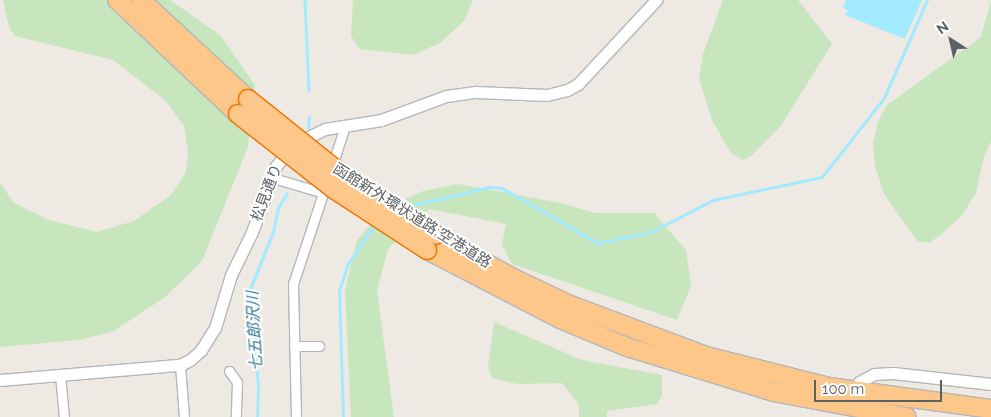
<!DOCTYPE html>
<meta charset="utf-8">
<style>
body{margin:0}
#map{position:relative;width:991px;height:417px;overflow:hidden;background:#eee9e2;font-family:Raleway,"Noto Sans JP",sans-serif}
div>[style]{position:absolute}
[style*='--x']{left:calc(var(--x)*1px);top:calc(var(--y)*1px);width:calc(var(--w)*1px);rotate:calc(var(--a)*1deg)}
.green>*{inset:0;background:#c7e6be}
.water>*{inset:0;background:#a1eaff}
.stream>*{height:2.5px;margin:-1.25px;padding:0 1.25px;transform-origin:1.25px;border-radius:1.25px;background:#a1eaff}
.roads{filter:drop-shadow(1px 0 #b3b7ba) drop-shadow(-1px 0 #b3b7ba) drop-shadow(0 1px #b3b7ba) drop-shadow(0 -1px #b3b7ba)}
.minor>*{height:9px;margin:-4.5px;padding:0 4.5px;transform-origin:4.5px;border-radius:4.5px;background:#fff}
.tertiary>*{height:11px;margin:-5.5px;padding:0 5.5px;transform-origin:5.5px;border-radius:5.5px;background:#fff}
.motorway>*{height:18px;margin:-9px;padding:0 9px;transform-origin:9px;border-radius:9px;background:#fdc789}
.bridges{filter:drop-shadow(1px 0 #f07100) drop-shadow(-1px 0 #f07100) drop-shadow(0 1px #f07100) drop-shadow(0 -1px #f07100)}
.motorway-bridge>*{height:18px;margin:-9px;padding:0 9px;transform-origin:9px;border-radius:9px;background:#fdc789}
span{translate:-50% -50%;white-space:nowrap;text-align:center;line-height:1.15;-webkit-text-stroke:4px #fff;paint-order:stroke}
.street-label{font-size:15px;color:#5b6063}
.water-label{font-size:16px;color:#367a96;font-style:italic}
.north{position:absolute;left:926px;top:15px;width:50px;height:50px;-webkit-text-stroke:4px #fff;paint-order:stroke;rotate:325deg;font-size:14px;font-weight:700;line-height:20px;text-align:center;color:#5b6063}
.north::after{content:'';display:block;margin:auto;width:18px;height:22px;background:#5b6063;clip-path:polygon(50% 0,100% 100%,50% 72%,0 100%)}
.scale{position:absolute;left:814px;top:380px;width:128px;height:22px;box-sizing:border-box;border:2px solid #5b6063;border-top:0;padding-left:6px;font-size:15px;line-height:18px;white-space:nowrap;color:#5b6063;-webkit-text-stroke:4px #fff;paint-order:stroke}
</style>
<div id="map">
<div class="green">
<div style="clip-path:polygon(3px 0,170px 0,220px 35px,255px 85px,248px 147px,202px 261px,164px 298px,112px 332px,78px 340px,0 347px,0 183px,14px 203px,49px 220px,97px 232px,134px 221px,171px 195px,186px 172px,188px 152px,184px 126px,166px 101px,113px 60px,15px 36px,9px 27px)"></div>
<div style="clip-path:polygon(353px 0,473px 0,464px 21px,440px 43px,412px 55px,360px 49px,351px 36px)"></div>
<div style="clip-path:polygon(723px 0,798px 0,832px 44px,780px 127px,750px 157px,742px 160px,730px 152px,712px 120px,699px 78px,703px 54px)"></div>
<div style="clip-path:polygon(991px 0,991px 142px,984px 156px,976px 193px,962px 215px,943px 233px,929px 243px,917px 241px,884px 194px,875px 166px,873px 142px,878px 122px,887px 105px,981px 37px)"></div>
<div style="clip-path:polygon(459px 184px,560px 203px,596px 213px,654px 213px,686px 250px,691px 286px,677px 320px,512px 264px,502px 245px,506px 224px,429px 209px,388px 249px,377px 291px,394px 417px,351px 417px,345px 290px,357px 240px,370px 225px,391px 237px,412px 210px,403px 200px,423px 191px)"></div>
<div style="clip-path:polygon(494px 322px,582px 360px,662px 375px,662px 396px,657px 404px,607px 411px,607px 417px,579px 417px,579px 405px,562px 383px,517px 384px,492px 378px,488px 367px)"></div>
</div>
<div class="water">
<div style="clip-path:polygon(846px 0,922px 0,905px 39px,845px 15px,848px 10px,843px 8px)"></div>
</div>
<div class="stream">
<div style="--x:305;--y:0;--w:90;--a:87.5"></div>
<div style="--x:308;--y:128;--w:11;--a:-85"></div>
<div style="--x:405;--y:207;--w:86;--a:-13.4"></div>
<div style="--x:489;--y:187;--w:13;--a:4"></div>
<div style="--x:502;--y:188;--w:111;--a:29.8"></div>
<div style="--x:598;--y:243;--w:54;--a:-11.7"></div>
<div style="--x:651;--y:232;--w:70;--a:-27.3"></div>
<div style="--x:713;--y:200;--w:111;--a:-11.9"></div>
<div style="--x:822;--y:177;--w:100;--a:-51.9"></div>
<div style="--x:884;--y:98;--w:107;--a:-66.3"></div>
<div style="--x:257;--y:417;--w:31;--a:-88"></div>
<div style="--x:258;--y:386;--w:97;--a:-94.7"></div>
<div style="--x:250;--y:289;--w:61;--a:-68"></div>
<div style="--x:273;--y:232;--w:25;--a:-78"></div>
<div style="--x:278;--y:208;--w:17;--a:-59"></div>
<div style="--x:343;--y:417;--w:126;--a:-91.8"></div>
<div style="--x:339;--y:291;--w:28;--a:-72"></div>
<div style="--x:348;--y:264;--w:47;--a:-56.3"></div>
</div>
<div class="roads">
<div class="minor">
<div style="--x:331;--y:169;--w:45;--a:-72"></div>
<div style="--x:273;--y:178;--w:53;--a:16.4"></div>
<div style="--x:294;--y:346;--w:25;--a:0"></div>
<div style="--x:180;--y:365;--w:52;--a:85.6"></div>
<div style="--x:229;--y:371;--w:14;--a:54"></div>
<div style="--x:237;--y:382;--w:35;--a:92"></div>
<div style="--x:60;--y:375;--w:42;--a:84.6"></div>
<div style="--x:296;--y:417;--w:133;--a:-91.3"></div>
<div style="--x:293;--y:284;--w:108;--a:-71.7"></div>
</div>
<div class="tertiary">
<div style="--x:0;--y:380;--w:181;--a:-4.8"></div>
<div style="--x:180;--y:365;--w:11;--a:-27"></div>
<div style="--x:190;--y:360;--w:15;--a:-42"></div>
<div style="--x:201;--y:350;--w:26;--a:-58"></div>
<div style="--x:215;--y:328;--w:55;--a:-73.2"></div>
<div style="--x:231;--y:275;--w:48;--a:-64"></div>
<div style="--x:252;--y:232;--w:70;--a:-70"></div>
<div style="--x:276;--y:166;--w:28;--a:-51"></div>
<div style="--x:294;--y:144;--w:34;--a:-26"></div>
<div style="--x:325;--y:129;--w:57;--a:-9.1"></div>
<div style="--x:381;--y:120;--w:69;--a:-20.3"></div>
<div style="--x:446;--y:96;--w:30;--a:-8"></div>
<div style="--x:476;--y:92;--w:71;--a:2.4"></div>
<div style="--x:547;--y:95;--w:21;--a:-14"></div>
<div style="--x:567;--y:90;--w:13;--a:-29"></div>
<div style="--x:578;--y:84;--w:115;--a:-47.1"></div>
<div style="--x:859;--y:382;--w:17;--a:-28"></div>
<div style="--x:874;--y:374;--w:19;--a:-3"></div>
<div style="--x:893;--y:373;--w:99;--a:6.4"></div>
</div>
<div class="motorway">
<div style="--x:117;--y:0;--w:166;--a:43.3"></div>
<div style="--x:141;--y:0;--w:146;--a:42.8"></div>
<div style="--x:436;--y:235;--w:88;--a:29.2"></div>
<div style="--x:513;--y:278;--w:61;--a:25.3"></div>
<div style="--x:568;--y:304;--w:147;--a:20.6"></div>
<div style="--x:706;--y:356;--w:127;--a:14.1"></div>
<div style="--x:829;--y:387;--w:163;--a:7.7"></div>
<div style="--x:427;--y:250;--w:150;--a:27.4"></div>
<div style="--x:560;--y:319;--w:73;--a:22.7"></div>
<div style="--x:627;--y:347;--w:153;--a:17.1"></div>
<div style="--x:773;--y:392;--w:136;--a:10.6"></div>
</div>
</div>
<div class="bridges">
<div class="motorway-bridge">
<div style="--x:248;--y:99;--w:123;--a:38.7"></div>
<div style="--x:344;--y:176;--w:109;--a:32.7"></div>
<div style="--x:238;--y:114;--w:123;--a:38.1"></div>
<div style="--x:335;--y:190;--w:110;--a:33.1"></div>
</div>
</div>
<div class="street-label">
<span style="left:267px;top:193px;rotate:-69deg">松見通り</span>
<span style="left:412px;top:216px;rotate:32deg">函館新外環状道路;空港道路</span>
</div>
<div class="water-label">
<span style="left:255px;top:331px;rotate:-93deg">七五郎沢川</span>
</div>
<div class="north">N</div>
<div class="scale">100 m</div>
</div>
